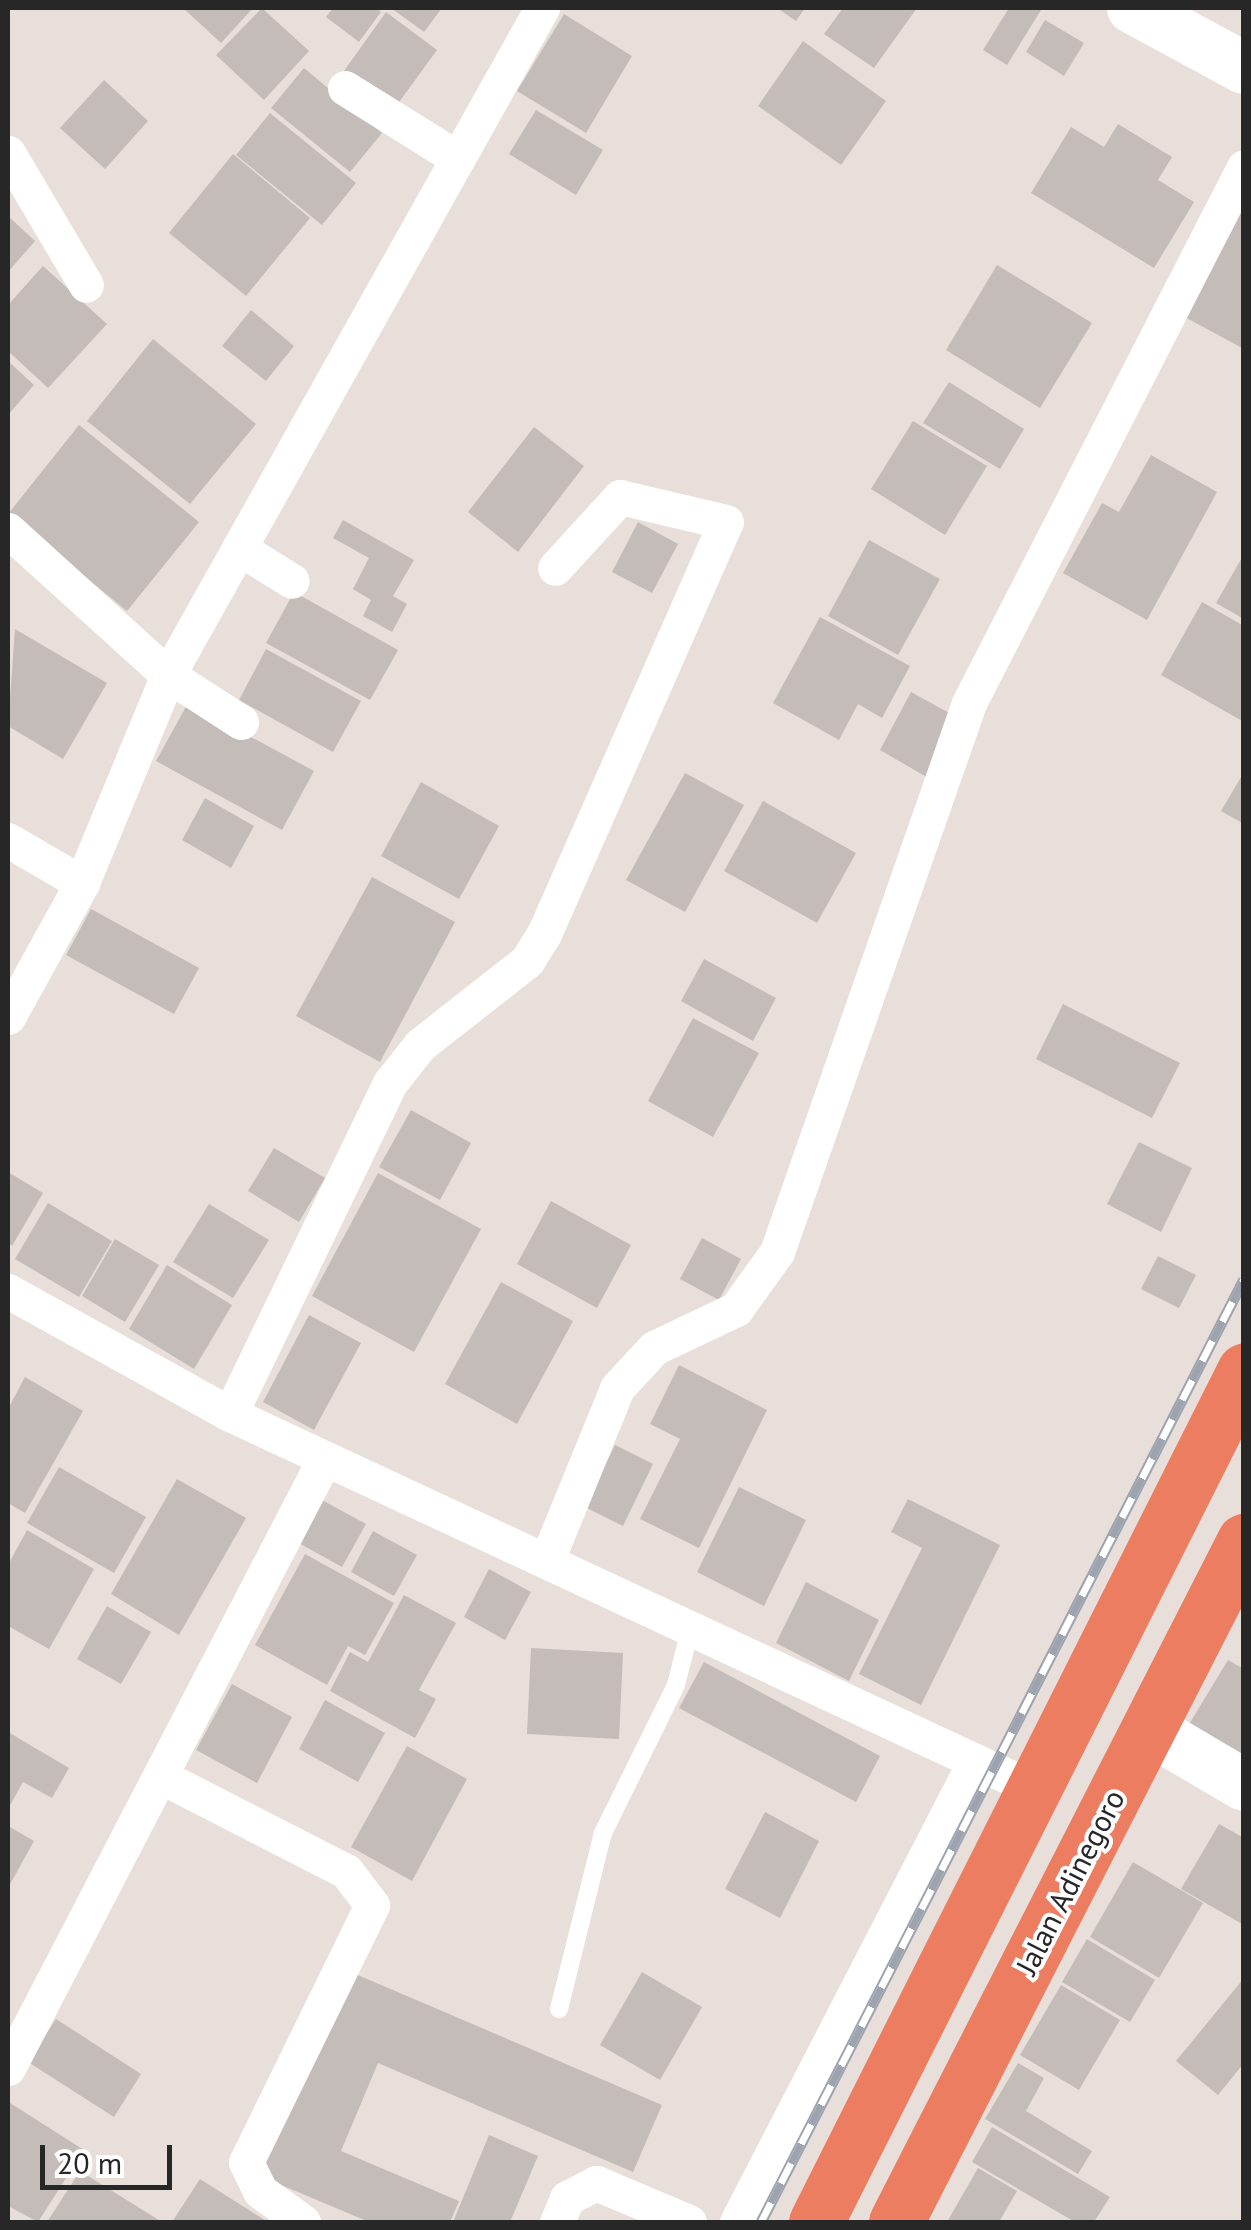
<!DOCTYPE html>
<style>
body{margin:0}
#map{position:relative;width:1251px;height:2230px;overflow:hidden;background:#e8dfda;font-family:"PT Sans",sans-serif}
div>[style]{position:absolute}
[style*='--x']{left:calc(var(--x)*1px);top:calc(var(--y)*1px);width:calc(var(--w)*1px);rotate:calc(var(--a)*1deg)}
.building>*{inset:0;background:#c3bcb9}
.lane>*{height:18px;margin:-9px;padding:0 9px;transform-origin:9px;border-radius:9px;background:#fff}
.street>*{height:35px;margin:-17.5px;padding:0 17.5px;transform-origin:17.5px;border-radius:17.5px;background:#fff}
.secondary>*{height:52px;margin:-26px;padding:0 26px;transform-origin:26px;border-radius:26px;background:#fff}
.highway>*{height:55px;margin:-27.5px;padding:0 27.5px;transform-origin:27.5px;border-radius:27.5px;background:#ec7d61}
.rail>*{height:11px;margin-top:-5.5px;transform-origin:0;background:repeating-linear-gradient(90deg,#fff 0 22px,#9da4af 0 44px);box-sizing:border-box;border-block:2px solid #9da4af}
span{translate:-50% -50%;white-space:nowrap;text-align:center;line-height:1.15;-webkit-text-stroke:8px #fff;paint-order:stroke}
.street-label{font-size:30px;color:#272727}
.frame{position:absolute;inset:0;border:10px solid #272727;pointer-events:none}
.scale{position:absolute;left:40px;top:2145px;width:132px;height:45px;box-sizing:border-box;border:5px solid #272727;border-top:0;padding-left:12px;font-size:30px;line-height:35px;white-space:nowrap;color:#272727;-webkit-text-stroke:8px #fff;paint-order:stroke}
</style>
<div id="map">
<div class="building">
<div style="clip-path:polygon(183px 8px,253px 8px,221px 43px)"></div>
<div style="clip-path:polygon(262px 8px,309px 51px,264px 100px,216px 55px)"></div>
<div style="clip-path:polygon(333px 8px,376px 8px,381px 12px,359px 42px,326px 17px)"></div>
<div style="clip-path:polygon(391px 8px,442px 8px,424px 32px)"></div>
<div style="clip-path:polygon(777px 8px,805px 8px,796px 21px)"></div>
<div style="clip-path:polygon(843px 8px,917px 8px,874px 68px,824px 34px)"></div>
<div style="clip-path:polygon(1009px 8px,1041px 10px,1007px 65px,983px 50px)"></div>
<div style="clip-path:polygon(386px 12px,437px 50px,394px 109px,344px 71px)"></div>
<div style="clip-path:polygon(564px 14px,632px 56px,586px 133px,517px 91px)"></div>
<div style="clip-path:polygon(1045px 20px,1084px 43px,1064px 76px,1026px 52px)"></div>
<div style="clip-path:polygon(803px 41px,886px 101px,841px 165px,758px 106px)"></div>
<div style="clip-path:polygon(304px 68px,382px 133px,350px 172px,271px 108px)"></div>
<div style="clip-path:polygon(104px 80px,148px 121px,105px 169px,60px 128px)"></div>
<div style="clip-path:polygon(536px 110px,603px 150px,576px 195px,509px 154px)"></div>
<div style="clip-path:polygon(270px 113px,356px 183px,322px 225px,236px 155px)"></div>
<div style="clip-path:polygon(1118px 124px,1172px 157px,1158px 180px,1194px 202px,1154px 268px,1031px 193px,1071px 127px,1104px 147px)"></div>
<div style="clip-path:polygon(233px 154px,310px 218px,246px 296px,169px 233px)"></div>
<div style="clip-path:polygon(1244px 198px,1244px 349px,1179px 314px)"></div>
<div style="clip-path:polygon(8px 216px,35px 241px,8px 272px)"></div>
<div style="clip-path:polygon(997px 265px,1092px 323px,1040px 408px,946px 350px)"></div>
<div style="clip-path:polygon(43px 266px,107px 324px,48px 388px,8px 351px,8px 305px)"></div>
<div style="clip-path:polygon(251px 310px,294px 346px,266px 381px,222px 346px)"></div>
<div style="clip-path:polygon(153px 339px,256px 424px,190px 504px,87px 421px)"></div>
<div style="clip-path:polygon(8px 361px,34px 385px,8px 415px)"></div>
<div style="clip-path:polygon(949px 382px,1024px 429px,1000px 469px,923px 423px)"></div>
<div style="clip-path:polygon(913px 421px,987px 466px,945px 535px,871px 489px)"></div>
<div style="clip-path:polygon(79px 425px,199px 522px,127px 611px,8px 514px)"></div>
<div style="clip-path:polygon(534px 427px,584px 466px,518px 552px,468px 512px)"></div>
<div style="clip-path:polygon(1151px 455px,1217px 492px,1147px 620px,1063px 573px,1102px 503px,1119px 512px)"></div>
<div style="clip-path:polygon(343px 520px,414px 560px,393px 596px,407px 604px,392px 632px,363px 616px,371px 600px,353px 589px,369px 558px,333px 538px)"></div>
<div style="clip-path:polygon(638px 522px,678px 544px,652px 593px,612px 572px)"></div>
<div style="clip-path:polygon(869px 540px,940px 579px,898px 655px,828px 616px)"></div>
<div style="clip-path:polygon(1244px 554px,1244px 619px,1216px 603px)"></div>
<div style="clip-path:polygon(294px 592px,398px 650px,370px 700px,266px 643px)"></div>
<div style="clip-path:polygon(1202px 602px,1244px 626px,1244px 722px,1161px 675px)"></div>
<div style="clip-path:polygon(820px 617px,910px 666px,882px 718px,858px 704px,839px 740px,773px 703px)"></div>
<div style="clip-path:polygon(15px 629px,107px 683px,63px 759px,8px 726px)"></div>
<div style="clip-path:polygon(266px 649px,361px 701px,333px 752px,239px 700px)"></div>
<div style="clip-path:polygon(911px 692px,962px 720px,930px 779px,880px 750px)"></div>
<div style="clip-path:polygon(188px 703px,314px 771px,282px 830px,156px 761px)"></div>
<div style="clip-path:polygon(1244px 772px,1244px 824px,1221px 811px)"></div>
<div style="clip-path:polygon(685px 773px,744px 805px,685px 912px,626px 880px)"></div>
<div style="clip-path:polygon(421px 782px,499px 826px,459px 899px,381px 856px)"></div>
<div style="clip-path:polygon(205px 798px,254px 826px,231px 868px,182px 840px)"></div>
<div style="clip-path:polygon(763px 801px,856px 853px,817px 923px,724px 871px)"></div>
<div style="clip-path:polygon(372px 877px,455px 922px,380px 1062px,296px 1016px)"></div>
<div style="clip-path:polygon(91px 909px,199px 968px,174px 1014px,66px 955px)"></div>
<div style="clip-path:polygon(704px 959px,776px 998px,753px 1041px,681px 1001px)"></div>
<div style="clip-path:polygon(1063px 1004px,1180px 1063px,1152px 1118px,1036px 1059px)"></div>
<div style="clip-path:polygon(693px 1018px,759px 1053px,713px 1137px,648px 1101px)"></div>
<div style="clip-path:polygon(411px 1110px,471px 1143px,440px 1200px,379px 1167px)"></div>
<div style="clip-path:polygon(1139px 1142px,1192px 1168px,1161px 1232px,1107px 1204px)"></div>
<div style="clip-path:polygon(274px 1148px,325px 1178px,299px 1222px,248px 1191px)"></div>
<div style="clip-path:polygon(8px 1172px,43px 1193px,12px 1246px,8px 1243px)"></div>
<div style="clip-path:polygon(378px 1173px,481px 1229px,414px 1352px,312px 1296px)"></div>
<div style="clip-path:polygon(551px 1201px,631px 1245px,597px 1308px,517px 1264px)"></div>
<div style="clip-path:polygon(48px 1203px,112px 1241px,79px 1297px,15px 1259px)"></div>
<div style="clip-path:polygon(209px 1204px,269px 1240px,233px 1298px,173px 1262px)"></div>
<div style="clip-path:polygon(702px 1238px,741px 1259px,719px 1300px,680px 1279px)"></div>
<div style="clip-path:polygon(115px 1239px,159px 1265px,125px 1322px,82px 1296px)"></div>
<div style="clip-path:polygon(1158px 1256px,1196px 1275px,1179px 1308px,1141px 1289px)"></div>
<div style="clip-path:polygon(167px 1265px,232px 1305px,194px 1369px,129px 1329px)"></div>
<div style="clip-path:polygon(501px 1282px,573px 1321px,517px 1424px,445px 1384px)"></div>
<div style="clip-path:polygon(309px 1315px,361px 1343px,314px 1430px,263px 1402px)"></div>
<div style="clip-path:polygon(679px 1365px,767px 1410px,699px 1548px,640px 1519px,680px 1439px,650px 1424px)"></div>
<div style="clip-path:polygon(25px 1377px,83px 1411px,25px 1513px,8px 1503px,8px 1409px)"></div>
<div style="clip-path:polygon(615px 1445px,653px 1464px,623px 1526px,585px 1507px)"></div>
<div style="clip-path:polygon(59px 1467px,146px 1517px,114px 1573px,27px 1523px)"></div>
<div style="clip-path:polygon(177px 1479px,246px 1518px,179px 1635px,111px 1594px)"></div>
<div style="clip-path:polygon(739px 1487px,806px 1520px,764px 1606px,697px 1572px)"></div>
<div style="clip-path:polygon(320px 1499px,366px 1524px,342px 1567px,297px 1542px)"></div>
<div style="clip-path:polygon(908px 1499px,1000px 1545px,921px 1705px,859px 1674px,922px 1548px,891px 1532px)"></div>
<div style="clip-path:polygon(27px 1530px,94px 1569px,49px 1649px,8px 1626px,8px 1565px)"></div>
<div style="clip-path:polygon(373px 1531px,417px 1555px,394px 1596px,351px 1572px)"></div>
<div style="clip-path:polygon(305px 1554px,394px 1603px,365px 1655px,348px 1646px,327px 1685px,255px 1645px)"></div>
<div style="clip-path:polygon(489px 1569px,531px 1592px,505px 1640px,464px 1617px)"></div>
<div style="clip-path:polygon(806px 1582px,879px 1620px,849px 1681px,776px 1643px)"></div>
<div style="clip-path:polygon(404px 1595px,456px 1623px,419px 1690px,436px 1699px,415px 1738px,330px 1691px,350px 1652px,368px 1662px)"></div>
<div style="clip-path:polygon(107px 1606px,151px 1632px,121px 1684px,77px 1659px)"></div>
<div style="clip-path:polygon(531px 1648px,623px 1653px,619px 1739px,527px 1734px)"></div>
<div style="clip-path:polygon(1228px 1660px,1244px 1669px,1244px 1757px,1188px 1726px)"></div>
<div style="clip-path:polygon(704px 1662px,880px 1756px,856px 1802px,679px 1708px)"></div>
<div style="clip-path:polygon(232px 1684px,292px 1717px,257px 1783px,196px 1750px)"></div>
<div style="clip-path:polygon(325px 1700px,385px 1733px,358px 1782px,299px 1749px)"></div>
<div style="clip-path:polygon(8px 1732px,69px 1768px,52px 1798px,23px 1782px,8px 1809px)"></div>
<div style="clip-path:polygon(407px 1746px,467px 1779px,412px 1881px,351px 1847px)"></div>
<div style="clip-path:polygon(765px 1812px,819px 1841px,780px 1918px,725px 1889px)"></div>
<div style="clip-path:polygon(1219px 1824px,1244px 1838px,1244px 1925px,1181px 1889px)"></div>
<div style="clip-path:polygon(8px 1826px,34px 1841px,8px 1888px)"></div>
<div style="clip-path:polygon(1133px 1862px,1203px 1903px,1159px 1978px,1090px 1937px)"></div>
<div style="clip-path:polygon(1087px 1939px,1155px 1980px,1130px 2022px,1062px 1982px)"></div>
<div style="clip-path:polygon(346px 1970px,662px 2105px,633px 2172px,378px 2063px,341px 2151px,459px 2201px,450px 2222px,369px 2222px,260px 2176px)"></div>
<div style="clip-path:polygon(642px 1972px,702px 2007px,660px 2080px,600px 2045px)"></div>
<div style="clip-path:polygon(1244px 1978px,1244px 2063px,1218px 2095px,1176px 2061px)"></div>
<div style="clip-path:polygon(1061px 1985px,1120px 2020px,1079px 2090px,1020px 2055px)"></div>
<div style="clip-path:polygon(56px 2019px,141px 2074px,114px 2117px,28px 2062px)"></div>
<div style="clip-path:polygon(1018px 2063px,1044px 2078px,1026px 2111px,1092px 2151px,1078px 2174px,985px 2119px)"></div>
<div style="clip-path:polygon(10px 2103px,84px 2150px,38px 2222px,8px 2206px)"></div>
<div style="clip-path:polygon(992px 2127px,1110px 2197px,1094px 2222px,1075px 2222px,972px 2162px)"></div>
<div style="clip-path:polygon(489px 2135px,538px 2156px,510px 2222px,453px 2222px)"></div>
<div style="clip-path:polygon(978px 2168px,1017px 2191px,999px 2222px,947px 2222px)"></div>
<div style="clip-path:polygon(80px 2171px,162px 2222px,47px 2222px)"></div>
<div style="clip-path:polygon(200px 2179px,268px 2222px,172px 2222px)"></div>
</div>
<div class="lane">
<div style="--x:559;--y:2009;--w:181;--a:-76"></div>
<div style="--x:603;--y:1833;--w:165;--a:-63.7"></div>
<div style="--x:676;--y:1685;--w:61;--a:-75.7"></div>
</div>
<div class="street">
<div style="--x:345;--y:88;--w:128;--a:32"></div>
<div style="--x:8;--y:153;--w:153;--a:59.4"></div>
<div style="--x:8;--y:530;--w:216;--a:42.2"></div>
<div style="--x:168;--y:675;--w:225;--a:112.5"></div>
<div style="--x:82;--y:883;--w:153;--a:118.9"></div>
<div style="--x:239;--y:548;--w:62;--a:31.9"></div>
<div style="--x:241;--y:722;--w:87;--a:-147.2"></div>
<div style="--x:168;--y:675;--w:765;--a:-60.72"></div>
<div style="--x:8;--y:840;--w:86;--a:30.2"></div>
<div style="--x:8;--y:1291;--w:254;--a:29"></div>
<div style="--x:230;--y:1414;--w:888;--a:24.98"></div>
<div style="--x:230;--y:1414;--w:368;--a:-64.2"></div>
<div style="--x:390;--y:1083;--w:48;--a:-51.7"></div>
<div style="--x:420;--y:1045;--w:136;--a:-38.1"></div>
<div style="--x:527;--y:961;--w:32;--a:-58"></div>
<div style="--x:544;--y:934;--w:450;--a:-66.2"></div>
<div style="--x:726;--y:522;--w:109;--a:-166.7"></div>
<div style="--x:620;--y:497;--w:96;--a:132.5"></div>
<div style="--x:549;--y:1555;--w:180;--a:-67.8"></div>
<div style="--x:617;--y:1388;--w:54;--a:-47.2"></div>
<div style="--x:654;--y:1348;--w:91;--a:-25.4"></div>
<div style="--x:736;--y:1309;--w:70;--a:-54.3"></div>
<div style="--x:777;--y:1252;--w:582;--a:-70.72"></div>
<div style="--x:969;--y:703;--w:602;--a:-62.84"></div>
<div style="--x:162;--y:1777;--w:207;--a:27.1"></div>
<div style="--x:346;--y:1871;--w:43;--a:52.6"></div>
<div style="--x:372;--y:1905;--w:286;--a:116.1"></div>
<div style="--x:246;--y:2162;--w:32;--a:64"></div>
<div style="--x:260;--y:2191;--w:53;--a:35.8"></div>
<div style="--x:8;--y:2068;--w:687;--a:-62.54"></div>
<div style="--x:557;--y:2222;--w:26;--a:-67"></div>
<div style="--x:567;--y:2198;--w:33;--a:-27"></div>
<div style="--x:596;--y:2183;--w:101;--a:22.8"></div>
<div style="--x:737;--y:2222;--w:519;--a:-62.69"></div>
</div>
<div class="secondary">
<div style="--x:1133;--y:8;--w:126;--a:28.4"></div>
<div style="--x:1149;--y:1729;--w:110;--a:30.5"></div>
</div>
<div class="highway">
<div style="--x:816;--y:2222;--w:953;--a:-63.3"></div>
<div style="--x:896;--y:2222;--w:765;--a:-62.93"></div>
</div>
<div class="rail">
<div style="--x:761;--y:2222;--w:1059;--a:-62.88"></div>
</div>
<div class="street-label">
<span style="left:1070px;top:1882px;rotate:-63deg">Jalan Adinegoro</span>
</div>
<div class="frame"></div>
<div class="scale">20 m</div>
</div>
